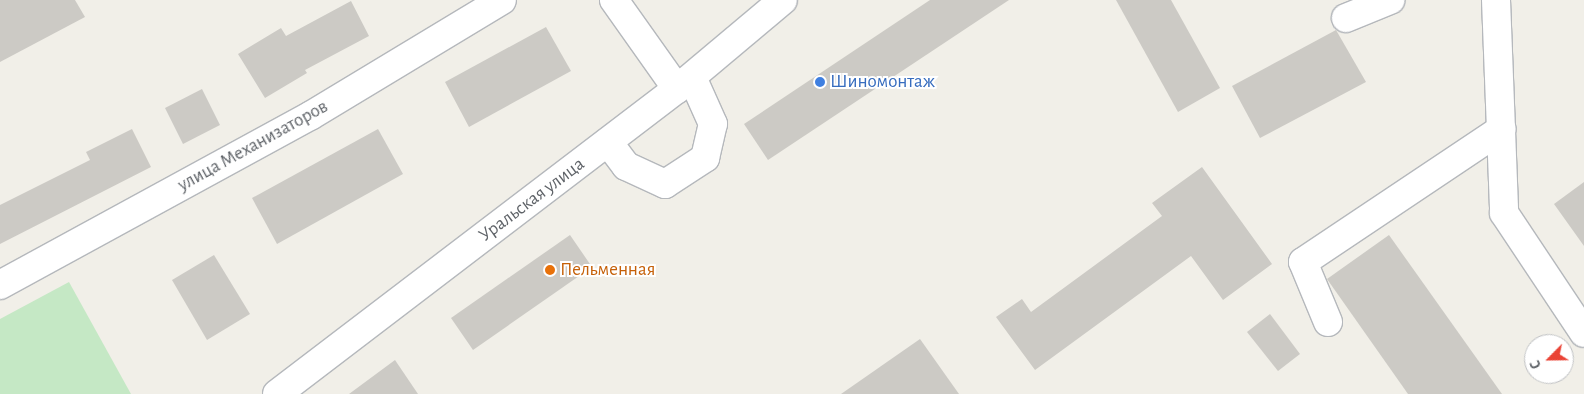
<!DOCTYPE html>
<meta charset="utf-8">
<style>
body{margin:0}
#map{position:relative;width:1584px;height:394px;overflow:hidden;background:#f1efe8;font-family:"Alegreya Sans",sans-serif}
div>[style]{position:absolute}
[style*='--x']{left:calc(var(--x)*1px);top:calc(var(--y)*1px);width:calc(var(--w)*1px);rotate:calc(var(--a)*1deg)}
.green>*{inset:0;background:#c5e8c5}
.building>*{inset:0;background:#cccac5}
.roads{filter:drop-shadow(1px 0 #b5b8bc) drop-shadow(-1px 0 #b5b8bc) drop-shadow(0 1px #b5b8bc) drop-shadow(0 -1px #b5b8bc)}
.minor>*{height:28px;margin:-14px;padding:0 14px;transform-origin:14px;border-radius:14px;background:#fff}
.dots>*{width:14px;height:14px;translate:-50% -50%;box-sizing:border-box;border:2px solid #fff;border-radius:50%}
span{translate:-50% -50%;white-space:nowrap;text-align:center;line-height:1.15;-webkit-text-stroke:4px #fff;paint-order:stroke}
.shop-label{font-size:19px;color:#366cbe}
.left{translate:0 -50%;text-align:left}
.street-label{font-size:19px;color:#5f6368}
.food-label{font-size:19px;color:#c56008}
.north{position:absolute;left:1524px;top:334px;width:50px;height:50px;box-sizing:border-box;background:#fff;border:1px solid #bfc1c3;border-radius:50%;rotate:247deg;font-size:14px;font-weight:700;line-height:20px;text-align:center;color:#5f6368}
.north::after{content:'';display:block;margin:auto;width:18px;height:22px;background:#ea4335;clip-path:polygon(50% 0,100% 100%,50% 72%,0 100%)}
</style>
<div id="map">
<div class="green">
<div style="clip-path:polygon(69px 282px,131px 394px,0 394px,0 319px)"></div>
</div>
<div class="building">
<div style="clip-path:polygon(0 0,75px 0,85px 17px,0 62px)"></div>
<div style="clip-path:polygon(930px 0,1009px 0,768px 160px,744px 124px)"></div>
<div style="clip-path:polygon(1116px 0,1171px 0,1220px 88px,1178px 112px)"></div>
<div style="clip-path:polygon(351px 1px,369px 36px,305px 70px,307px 73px,265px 98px,238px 54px,281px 28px,286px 36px)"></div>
<div style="clip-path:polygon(546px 27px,571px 71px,469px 127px,445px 82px)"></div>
<div style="clip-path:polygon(1336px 30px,1366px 82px,1260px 138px,1232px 86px)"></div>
<div style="clip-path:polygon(202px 89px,220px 125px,183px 144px,165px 108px)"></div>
<div style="clip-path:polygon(132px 129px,151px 167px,0 244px,0 205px,90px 160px,86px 152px)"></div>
<div style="clip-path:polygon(378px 129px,403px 174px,277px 244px,252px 198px)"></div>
<div style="clip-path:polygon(1202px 167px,1272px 264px,1223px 300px,1191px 256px,1035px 370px,996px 317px,1022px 299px,1031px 312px,1162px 216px,1152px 203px)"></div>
<div style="clip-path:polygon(1584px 182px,1584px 246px,1554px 204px)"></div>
<div style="clip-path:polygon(570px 235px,592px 267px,473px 350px,451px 318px)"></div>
<div style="clip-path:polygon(1389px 235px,1502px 394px,1408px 394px,1327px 279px)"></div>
<div style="clip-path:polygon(214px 255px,250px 314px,207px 340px,172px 280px)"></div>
<div style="clip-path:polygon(1270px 314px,1300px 354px,1278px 371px,1247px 332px)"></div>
<div style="clip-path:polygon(920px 339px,959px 394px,841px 394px)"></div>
<div style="clip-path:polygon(395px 360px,418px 394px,349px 394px)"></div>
</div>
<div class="roads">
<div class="minor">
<div style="--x:614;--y:0;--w:109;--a:54.7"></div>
<div style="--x:1496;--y:0;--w:213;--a:87.8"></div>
<div style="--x:1504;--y:213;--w:144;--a:56.3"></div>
<div style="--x:1346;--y:18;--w:48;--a:-22.2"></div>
<div style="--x:608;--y:142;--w:30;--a:53"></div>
<div style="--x:626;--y:166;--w:43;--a:24.8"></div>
<div style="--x:665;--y:184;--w:48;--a:-33"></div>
<div style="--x:705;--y:158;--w:35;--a:-77"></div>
<div style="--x:713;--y:124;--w:51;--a:-114.1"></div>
<div style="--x:0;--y:285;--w:353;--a:-28.6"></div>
<div style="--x:310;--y:116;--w:224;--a:-31.1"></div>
<div style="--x:1328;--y:322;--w:65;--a:-112.6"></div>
<div style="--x:1303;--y:262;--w:239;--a:-33.8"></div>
<div style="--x:277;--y:394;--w:503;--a:-37.33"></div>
<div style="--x:677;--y:89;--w:138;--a:-40"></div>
</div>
</div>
<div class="dots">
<div style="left:820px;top:82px;background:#3f7fe0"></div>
<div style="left:550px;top:270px;background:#e8710a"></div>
</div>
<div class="shop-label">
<span class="left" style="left:830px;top:82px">Шиномонтаж</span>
</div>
<div class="street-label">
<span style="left:253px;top:146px;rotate:-29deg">улица Механизаторов</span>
<span style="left:532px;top:200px;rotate:-37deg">Уральская улица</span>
</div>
<div class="food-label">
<span class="left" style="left:560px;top:270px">Пельменная</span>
</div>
<div class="north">С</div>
</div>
